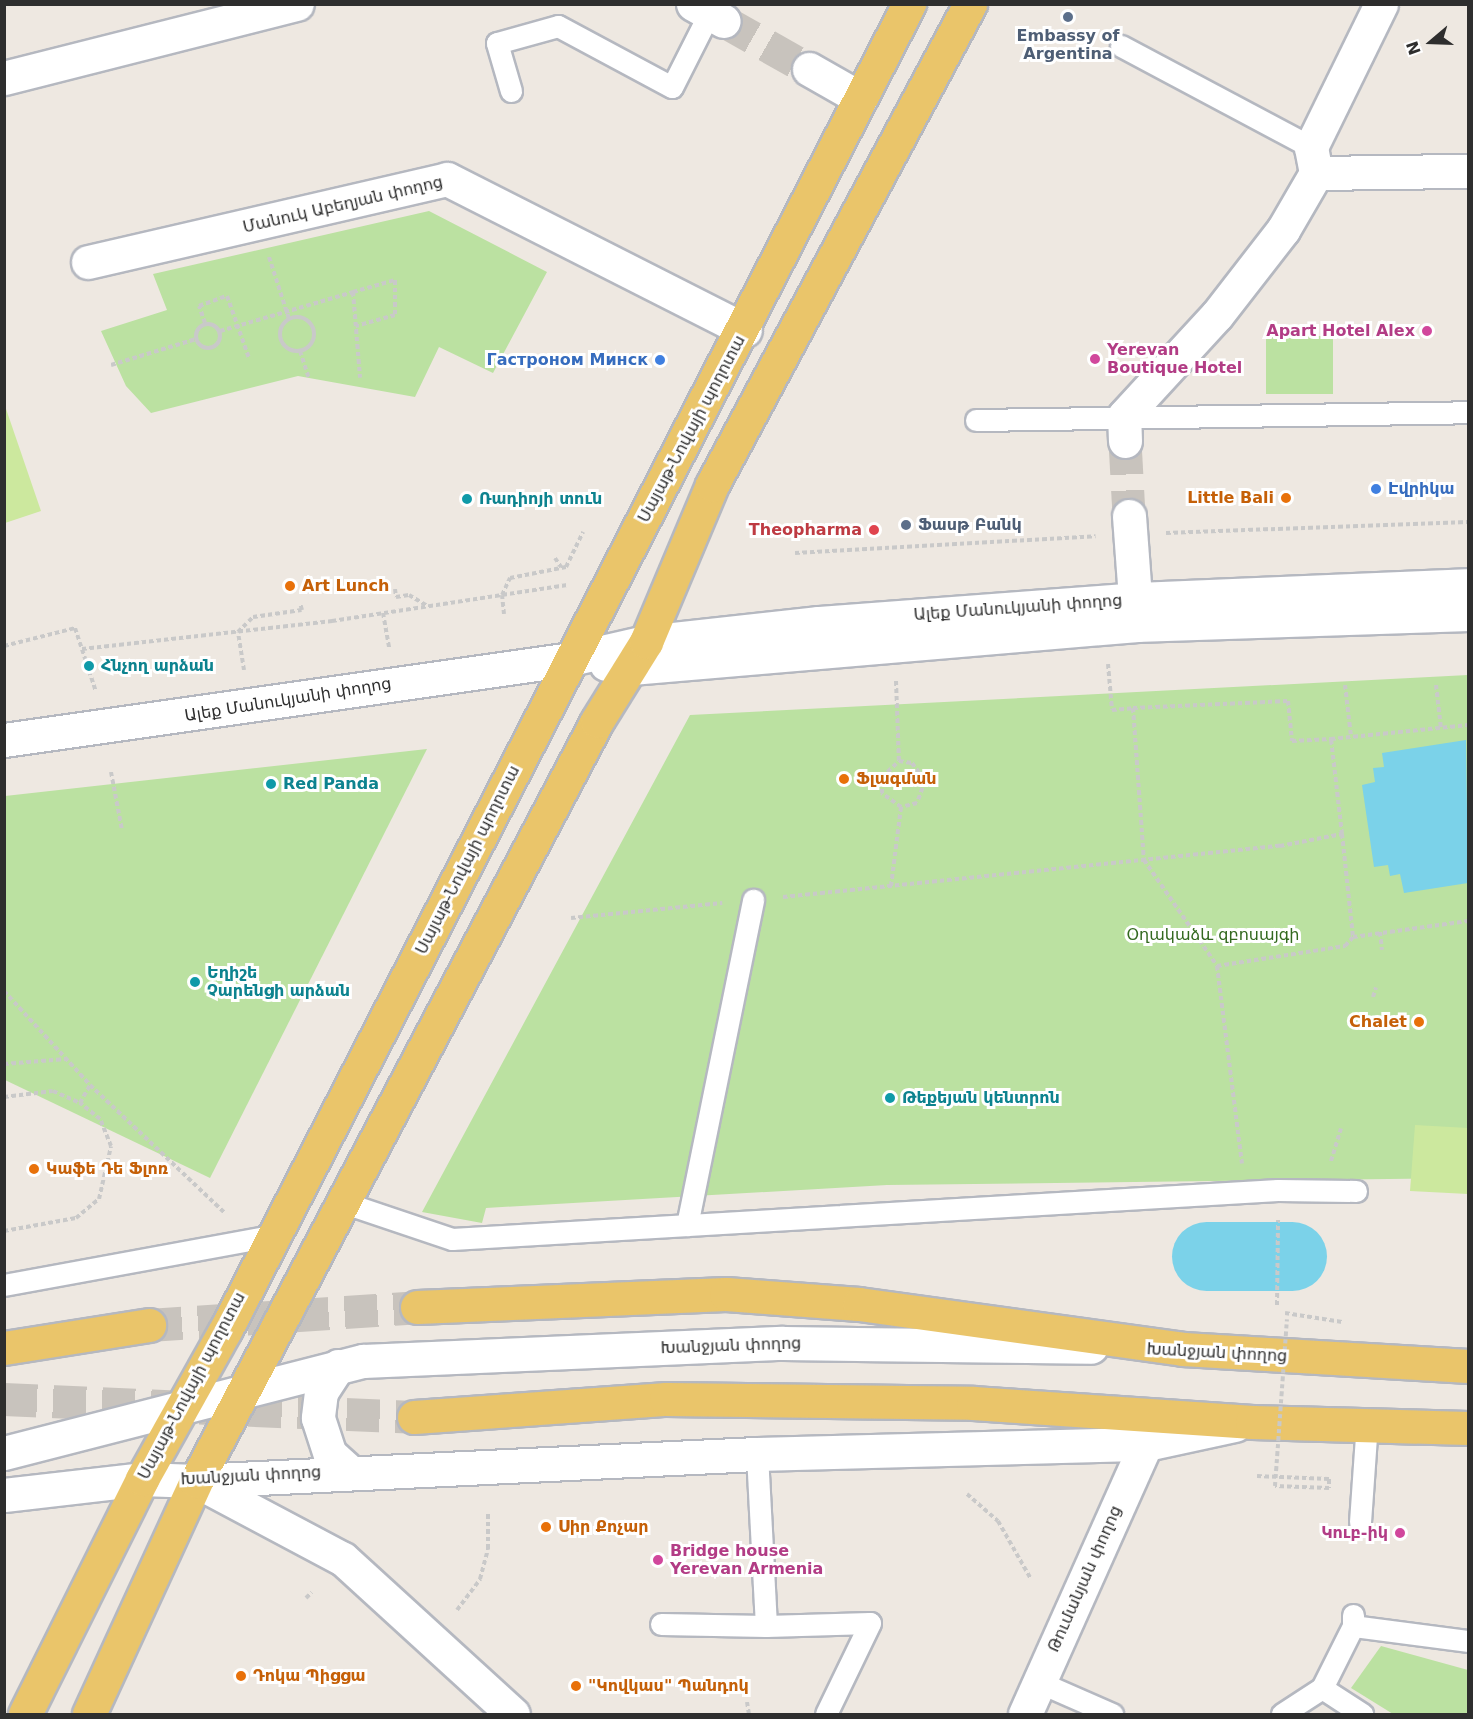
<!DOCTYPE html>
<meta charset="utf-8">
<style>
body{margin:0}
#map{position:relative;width:1473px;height:1719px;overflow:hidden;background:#eee8e1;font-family:"DejaVu Sans","Noto Sans Armenian",sans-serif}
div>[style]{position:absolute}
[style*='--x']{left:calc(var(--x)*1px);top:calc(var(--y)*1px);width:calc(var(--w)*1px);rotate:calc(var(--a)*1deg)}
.green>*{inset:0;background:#bbe1a1}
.pitch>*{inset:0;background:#cce89e}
.water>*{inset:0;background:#7bd2e9}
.river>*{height:69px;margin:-34.5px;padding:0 34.5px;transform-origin:34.5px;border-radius:34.5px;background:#7bd2e9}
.street-tunnel>*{height:33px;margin-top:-16.5px;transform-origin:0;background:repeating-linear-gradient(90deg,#c8c3bd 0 33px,transparent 0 49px)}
.primary-tunnel>*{height:33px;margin-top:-16.5px;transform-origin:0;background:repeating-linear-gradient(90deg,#c8c3bd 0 33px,transparent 0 49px)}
.path>*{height:4px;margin-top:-2px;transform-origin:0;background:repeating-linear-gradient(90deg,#c9c9c9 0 4.5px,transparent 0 7.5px)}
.path>.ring{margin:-2px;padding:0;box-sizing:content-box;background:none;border:4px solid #c9c9c9;border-radius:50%}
.roads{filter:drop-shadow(2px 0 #b5b8c0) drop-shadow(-2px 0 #b5b8c0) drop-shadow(0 2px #b5b8c0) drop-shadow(0 -2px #b5b8c0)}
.lane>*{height:21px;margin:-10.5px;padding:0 10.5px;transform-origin:10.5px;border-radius:10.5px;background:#fff}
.street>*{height:33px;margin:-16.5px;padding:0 16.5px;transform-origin:16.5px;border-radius:16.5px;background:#fff}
.secondary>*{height:33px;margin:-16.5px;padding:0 16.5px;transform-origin:16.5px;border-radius:16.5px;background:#fff}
.primary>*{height:33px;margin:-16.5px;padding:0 16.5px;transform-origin:16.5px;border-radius:16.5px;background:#eac56a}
.path-bridge>*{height:4px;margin-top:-2px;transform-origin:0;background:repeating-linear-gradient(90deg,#c9c9c9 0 4.5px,transparent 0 7.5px)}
.dots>*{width:16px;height:16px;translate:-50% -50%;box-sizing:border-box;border:3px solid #fff;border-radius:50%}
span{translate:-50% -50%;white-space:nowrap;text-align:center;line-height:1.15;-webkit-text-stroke:6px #fff;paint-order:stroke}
.service-label{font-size:16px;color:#4e5e75;font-weight:700}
.left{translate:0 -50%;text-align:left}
.street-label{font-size:16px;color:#2e2e2e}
.hotel-label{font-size:16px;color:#b23c85;font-weight:700}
.right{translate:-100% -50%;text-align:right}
.shop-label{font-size:16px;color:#366cbe;font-weight:700}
.food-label{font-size:16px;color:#c56008;font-weight:700}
.culture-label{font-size:16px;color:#0d838f;font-weight:700}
.health-label{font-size:16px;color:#be3a42;font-weight:700}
.park-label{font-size:16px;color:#33691f}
.frame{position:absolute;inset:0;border:6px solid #2e2e2e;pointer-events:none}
.north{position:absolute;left:1401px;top:12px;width:60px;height:60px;-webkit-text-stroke:4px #fff;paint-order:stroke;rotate:251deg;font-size:16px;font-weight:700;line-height:24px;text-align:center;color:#2e2e2e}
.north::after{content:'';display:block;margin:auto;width:21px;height:27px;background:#2e2e2e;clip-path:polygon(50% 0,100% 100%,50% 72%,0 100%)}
</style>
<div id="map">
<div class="green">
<div style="clip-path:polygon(429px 211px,547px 272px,493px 373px,439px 347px,415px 397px,298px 376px,151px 413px,126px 386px,101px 331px,167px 310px,153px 274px)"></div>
<div style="clip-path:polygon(1266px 336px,1333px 336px,1333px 394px,1266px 394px)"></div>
<div style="clip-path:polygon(1468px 675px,1468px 1178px,887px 1185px,486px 1208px,482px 1223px,422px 1212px,690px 715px)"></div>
<div style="clip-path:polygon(427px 749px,210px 1178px,5px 1080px,5px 796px)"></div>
<div style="clip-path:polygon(1381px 1646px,1468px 1670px,1468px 1714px,1393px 1714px,1351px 1688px)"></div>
</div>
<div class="pitch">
<div style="clip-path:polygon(4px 403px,41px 511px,5px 523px,4px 523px)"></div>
<div style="clip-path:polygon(1415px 1125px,1468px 1128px,1468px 1194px,1410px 1191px)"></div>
</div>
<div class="water">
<div style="clip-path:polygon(1466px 740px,1468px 883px,1404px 893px,1400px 874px,1390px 876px,1388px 865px,1374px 867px,1362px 785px,1375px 782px,1373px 768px,1384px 767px,1382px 753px)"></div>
</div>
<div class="river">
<div style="--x:1206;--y:1256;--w:86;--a:0"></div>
</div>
<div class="street-tunnel">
<div style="--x:724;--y:21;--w:98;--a:29.5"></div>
<div style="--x:1125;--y:441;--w:75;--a:86.9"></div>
</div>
<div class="primary-tunnel">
<div style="--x:149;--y:1325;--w:269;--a:-3.8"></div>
<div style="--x:4;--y:1399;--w:410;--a:2.5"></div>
</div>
<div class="path">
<div style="--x:269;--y:257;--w:65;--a:72.1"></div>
<div style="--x:353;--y:292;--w:44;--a:-15.9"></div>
<div style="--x:395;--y:280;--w:35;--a:90"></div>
<div style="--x:395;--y:315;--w:41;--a:164.2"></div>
<div class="ring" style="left:280px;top:317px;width:30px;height:30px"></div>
<div style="--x:205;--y:323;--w:18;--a:-109"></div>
<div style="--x:199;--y:306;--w:30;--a:-20"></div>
<div style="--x:227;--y:296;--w:66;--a:70.5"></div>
<div class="ring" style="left:196px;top:324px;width:20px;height:20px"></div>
<div style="--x:220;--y:331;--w:139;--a:-16.3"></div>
<div style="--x:353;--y:292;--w:86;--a:85.3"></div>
<div style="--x:300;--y:351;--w:29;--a:72"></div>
<div style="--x:111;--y:365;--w:89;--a:-17"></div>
<div style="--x:1166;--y:533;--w:302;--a:-2.1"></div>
<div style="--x:795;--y:553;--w:301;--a:-3.2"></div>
<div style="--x:555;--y:558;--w:11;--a:56"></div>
<div style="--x:395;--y:589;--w:8;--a:83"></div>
<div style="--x:396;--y:597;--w:13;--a:-9"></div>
<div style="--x:409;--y:595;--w:21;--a:31"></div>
<div style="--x:383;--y:613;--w:36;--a:80"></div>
<div style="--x:504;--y:614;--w:19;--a:-96"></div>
<div style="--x:502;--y:595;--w:19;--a:-65"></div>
<div style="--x:510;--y:578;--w:57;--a:-11.1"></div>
<div style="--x:566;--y:567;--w:39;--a:-64"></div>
<div style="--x:4;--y:646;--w:73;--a:-14.2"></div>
<div style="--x:75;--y:628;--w:67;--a:71.8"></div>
<div style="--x:82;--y:649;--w:252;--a:-6.4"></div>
<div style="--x:332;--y:621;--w:238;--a:-8.7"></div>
<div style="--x:1108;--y:664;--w:46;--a:85"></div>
<div style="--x:1112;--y:710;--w:21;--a:-5"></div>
<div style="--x:1133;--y:708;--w:152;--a:85.9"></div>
<div style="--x:1144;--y:860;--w:129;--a:55.4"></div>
<div style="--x:1217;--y:966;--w:199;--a:82.8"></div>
<div style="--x:244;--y:670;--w:38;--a:-99"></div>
<div style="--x:238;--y:632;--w:21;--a:-45"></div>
<div style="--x:253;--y:617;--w:49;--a:-8.1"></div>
<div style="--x:302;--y:610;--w:7;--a:-106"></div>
<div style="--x:896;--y:681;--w:80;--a:87.9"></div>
<div style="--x:1345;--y:685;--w:51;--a:83.3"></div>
<div style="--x:1436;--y:685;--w:43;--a:83.4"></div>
<div style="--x:1133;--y:708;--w:155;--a:-2.6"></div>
<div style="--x:1288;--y:701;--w:40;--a:84.3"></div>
<div style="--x:1292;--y:741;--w:39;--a:-3"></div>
<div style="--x:111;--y:772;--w:59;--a:79.3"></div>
<div style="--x:1342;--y:834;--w:96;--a:-96.6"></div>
<div style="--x:1331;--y:739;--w:138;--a:-5.8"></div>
<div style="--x:891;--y:886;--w:80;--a:-82.8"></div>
<div style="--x:901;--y:807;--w:24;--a:-144"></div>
<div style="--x:882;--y:793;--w:16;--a:-90"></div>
<div style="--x:882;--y:777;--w:23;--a:-43"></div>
<div style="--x:899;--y:761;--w:13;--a:9"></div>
<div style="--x:912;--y:763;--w:22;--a:54"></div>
<div style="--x:925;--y:781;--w:23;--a:110"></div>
<div style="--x:917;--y:803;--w:16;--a:166"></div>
<div style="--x:783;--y:897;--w:500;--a:-5.9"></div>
<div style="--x:1280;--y:846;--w:63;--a:-11"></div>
<div style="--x:1342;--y:834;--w:104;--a:83.9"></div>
<div style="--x:1353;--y:937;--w:116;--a:-7.9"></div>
<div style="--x:571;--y:918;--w:152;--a:-5.7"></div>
<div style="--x:1380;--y:932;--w:18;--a:84"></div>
<div style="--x:1217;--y:966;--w:130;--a:-8.9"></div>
<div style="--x:1345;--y:946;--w:12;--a:-48"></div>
<div style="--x:4;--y:991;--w:127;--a:47.5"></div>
<div style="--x:90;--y:1085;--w:187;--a:43.5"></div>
<div style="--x:1373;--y:997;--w:10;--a:-73"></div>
<div style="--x:4;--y:1064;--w:62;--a:-4.6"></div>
<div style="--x:4;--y:1097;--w:49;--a:-7"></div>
<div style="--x:53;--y:1091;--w:30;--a:24"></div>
<div style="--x:80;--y:1103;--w:21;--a:-61"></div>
<div style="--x:1331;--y:1161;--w:34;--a:-73"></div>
<div style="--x:4;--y:1231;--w:73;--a:-10.2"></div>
<div style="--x:76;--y:1218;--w:30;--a:-40"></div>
<div style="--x:99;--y:1199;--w:54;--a:-77.2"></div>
<div style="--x:111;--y:1146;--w:29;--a:-112"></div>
<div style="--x:100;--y:1119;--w:26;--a:-141"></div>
<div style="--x:1277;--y:1305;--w:85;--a:-89.3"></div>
<div style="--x:1285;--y:1313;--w:58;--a:9"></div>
<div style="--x:1257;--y:1476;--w:72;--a:2.4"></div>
<div style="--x:1329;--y:1479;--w:9;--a:90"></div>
<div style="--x:1329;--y:1488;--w:54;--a:-177.9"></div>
<div style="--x:967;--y:1494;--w:41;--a:41.1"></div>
<div style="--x:998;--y:1521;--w:67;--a:60.4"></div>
<div style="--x:306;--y:1598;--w:8;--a:-45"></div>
<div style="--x:457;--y:1610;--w:39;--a:-53"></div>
<div style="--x:480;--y:1579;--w:31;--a:-75"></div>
<div style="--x:488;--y:1549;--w:38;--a:-90"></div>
<div style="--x:747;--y:1702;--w:12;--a:81"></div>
</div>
<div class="roads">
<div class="lane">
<div style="--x:1121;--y:46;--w:215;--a:28"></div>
<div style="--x:511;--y:91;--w:50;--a:-106.3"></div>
<div style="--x:497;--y:43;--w:63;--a:-15.6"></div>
<div style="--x:558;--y:26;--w:129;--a:28.2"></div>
<div style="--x:672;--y:87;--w:93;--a:-63.2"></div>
<div style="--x:976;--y:420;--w:492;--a:-0.9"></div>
<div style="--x:342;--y:1202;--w:116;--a:18.6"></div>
<div style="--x:452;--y:1239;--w:827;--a:-3.39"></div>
<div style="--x:1278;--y:1190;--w:78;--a:0.7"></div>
<div style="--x:687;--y:1225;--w:332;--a:-78.5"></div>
<div style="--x:4;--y:1285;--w:270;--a:-10.4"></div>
<div style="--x:757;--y:1454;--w:172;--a:87"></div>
<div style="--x:766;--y:1626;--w:104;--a:-1.7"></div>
<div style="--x:870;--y:1623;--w:101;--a:115.8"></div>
<div style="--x:1360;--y:1522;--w:100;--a:-86"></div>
<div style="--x:1353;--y:1615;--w:11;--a:90"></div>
<div style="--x:1353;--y:1626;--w:116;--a:7.4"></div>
<div style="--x:661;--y:1624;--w:105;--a:1.1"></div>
<div style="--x:1039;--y:1682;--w:80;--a:23.7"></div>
<div style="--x:1322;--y:1688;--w:48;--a:33"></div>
<div style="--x:1282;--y:1714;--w:48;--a:-33"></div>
<div style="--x:1322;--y:1688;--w:69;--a:-63.4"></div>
</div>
<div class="street">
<div style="--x:693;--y:4;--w:35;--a:29"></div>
<div style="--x:809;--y:69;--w:59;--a:29.6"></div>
<div style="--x:4;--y:78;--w:302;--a:-14.2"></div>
<div style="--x:1316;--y:173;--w:152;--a:-0.8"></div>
<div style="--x:88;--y:262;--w:368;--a:-13"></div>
<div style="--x:447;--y:179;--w:334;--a:26.9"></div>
<div style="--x:1125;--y:441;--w:25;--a:-92"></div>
<div style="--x:1124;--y:416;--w:137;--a:-47.4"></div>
<div style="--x:1217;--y:315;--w:108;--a:-52.2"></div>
<div style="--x:1283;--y:230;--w:66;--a:-59.9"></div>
<div style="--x:1316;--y:173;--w:26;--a:-101"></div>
<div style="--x:1311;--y:147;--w:159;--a:-63.9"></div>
<div style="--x:1129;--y:516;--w:109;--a:85.8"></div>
</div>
<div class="secondary">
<div style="--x:606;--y:664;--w:25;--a:9"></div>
<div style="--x:631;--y:668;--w:508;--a:-4.86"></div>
<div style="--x:1137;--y:625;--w:331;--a:-1.9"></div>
<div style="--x:4;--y:740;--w:573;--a:-8.13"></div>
<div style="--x:571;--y:659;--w:77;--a:-12.8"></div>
<div style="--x:646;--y:642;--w:174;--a:-6.3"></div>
<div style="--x:819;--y:623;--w:318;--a:-4.3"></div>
<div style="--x:1136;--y:599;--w:332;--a:-2.4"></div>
<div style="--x:338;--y:1366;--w:31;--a:123"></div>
<div style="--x:321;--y:1392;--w:26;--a:97"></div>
<div style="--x:318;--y:1418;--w:38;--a:72"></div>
<div style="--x:330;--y:1454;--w:25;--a:42"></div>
<div style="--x:4;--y:1453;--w:371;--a:-14.4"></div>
<div style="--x:363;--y:1361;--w:420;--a:-2.5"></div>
<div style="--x:783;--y:1343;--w:308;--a:0.7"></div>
<div style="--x:196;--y:1481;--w:166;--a:28"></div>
<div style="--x:343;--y:1559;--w:230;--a:42.4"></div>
<div style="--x:4;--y:1495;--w:139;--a:-6.6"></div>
<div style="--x:142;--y:1479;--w:54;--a:2.1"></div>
<div style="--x:196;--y:1481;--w:562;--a:-2.76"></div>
<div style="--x:757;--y:1454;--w:389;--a:-1.5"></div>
<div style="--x:1146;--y:1444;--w:91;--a:-12.1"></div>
<div style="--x:1025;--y:1714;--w:296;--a:-65.9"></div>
</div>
<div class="primary">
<div style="--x:417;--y:1307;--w:309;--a:-2.4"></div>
<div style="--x:726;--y:1294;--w:133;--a:4.3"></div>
<div style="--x:859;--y:1304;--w:327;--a:7.9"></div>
<div style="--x:1183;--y:1349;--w:286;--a:3.4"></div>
<div style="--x:4;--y:1348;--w:147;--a:-9"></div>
<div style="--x:414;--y:1417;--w:253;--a:-4.1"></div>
<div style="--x:666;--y:1399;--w:307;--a:0.7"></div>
<div style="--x:973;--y:1403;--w:280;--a:3.9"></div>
<div style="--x:1252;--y:1422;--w:216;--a:1.6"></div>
<div style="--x:25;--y:1714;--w:263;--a:-63.5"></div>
<div style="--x:142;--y:1479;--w:172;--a:-60.8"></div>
<div style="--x:226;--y:1329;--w:1491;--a:-62.73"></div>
<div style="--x:89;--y:1714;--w:256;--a:-65.3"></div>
<div style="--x:196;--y:1481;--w:859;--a:-62.18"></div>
<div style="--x:597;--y:721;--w:93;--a:-58.2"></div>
<div style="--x:646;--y:642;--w:170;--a:-67.2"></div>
<div style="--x:712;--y:485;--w:546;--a:-61.79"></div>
</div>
</div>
<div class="path-bridge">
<div style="--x:1275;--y:1486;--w:167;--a:-85.9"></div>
</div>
<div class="dots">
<div style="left:1068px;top:17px;background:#5c6f8a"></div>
<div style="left:1427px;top:331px;background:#d1479c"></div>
<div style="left:1095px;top:359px;background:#d1479c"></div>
<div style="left:660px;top:360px;background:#3f7fe0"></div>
<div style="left:1376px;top:489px;background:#3f7fe0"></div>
<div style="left:1286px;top:498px;background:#e8710a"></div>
<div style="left:467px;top:499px;background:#0f9aa8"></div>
<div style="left:906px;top:525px;background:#5c6f8a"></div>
<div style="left:874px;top:530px;background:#e0444e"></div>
<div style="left:290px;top:586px;background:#e8710a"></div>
<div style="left:89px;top:666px;background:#0f9aa8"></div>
<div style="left:844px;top:779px;background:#e8710a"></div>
<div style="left:271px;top:784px;background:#0f9aa8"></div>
<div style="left:195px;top:982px;background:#0f9aa8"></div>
<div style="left:1419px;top:1022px;background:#e8710a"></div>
<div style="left:890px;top:1098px;background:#0f9aa8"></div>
<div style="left:34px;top:1169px;background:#e8710a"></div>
<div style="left:546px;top:1527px;background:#e8710a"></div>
<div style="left:1400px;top:1533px;background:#d1479c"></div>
<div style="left:658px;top:1560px;background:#d1479c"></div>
<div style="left:241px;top:1676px;background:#e8710a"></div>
<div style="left:576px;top:1686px;background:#e8710a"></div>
</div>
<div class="service-label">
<span style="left:1068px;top:45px">Embassy of<br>Argentina</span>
<span class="left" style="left:918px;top:525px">Ֆասթ Բանկ</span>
</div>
<div class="street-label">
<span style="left:343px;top:205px;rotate:-13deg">Մանուկ Աբեղյան փողոց</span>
<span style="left:692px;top:429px;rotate:-62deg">Սայաթ-Նովայի պողոտա</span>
<span style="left:1018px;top:608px;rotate:-4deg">Ալեք Մանուկյանի փողոց</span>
<span style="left:288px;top:700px;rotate:-9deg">Ալեք Մանուկյանի փողոց</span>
<span style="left:468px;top:860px;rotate:-63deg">Սայաթ-Նովայի պողոտա</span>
<span style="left:731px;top:1346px;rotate:-2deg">Խանջյան փողոց</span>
<span style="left:1217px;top:1353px;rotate:3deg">Խանջյան փողոց</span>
<span style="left:192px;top:1386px;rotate:-62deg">Սայաթ-Նովայի պողոտա</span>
<span style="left:251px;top:1476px;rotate:-3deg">Խանջյան փողոց</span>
<span style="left:1085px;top:1579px;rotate:-66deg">Թումանյան փողոց</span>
</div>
<div class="hotel-label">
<span class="right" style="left:1415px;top:331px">Apart Hotel Alex</span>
<span class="left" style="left:1107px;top:359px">Yerevan<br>Boutique Hotel</span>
<span class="right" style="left:1388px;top:1533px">Կուբ-իկ</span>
<span class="left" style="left:670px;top:1560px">Bridge house<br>Yerevan Armenia</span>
</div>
<div class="shop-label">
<span class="right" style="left:648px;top:360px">Гастроном Минск</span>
<span class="left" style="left:1388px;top:489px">Էվրիկա</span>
</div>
<div class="food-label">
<span class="right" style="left:1274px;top:498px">Little Bali</span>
<span class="left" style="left:302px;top:586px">Art Lunch</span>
<span class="left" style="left:856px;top:779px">Ֆլագման</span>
<span class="right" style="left:1407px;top:1022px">Chalet</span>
<span class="left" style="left:46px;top:1169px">Կաֆե Դե Ֆլոռ</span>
<span class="left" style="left:558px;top:1527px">Սիր Քոչար</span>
<span class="left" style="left:253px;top:1676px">Դոկա Պիցցա</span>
<span class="left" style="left:588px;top:1686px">"Կովկաս" Պանդոկ</span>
</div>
<div class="culture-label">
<span class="left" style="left:479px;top:499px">Ռադիոյի տուն</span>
<span class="left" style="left:101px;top:666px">Հնչող արձան</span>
<span class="left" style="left:283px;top:784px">Red Panda</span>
<span class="left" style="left:207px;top:982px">Եղիշե<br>Չարենցի արձան</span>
<span class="left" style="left:902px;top:1098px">Թեքեյան կենտրոն</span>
</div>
<div class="health-label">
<span class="right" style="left:862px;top:530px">Theopharma</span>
</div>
<div class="park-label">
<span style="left:1213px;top:935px">Օղակաձև զբոսայգի</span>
</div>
<div class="frame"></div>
<div class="north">N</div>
</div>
